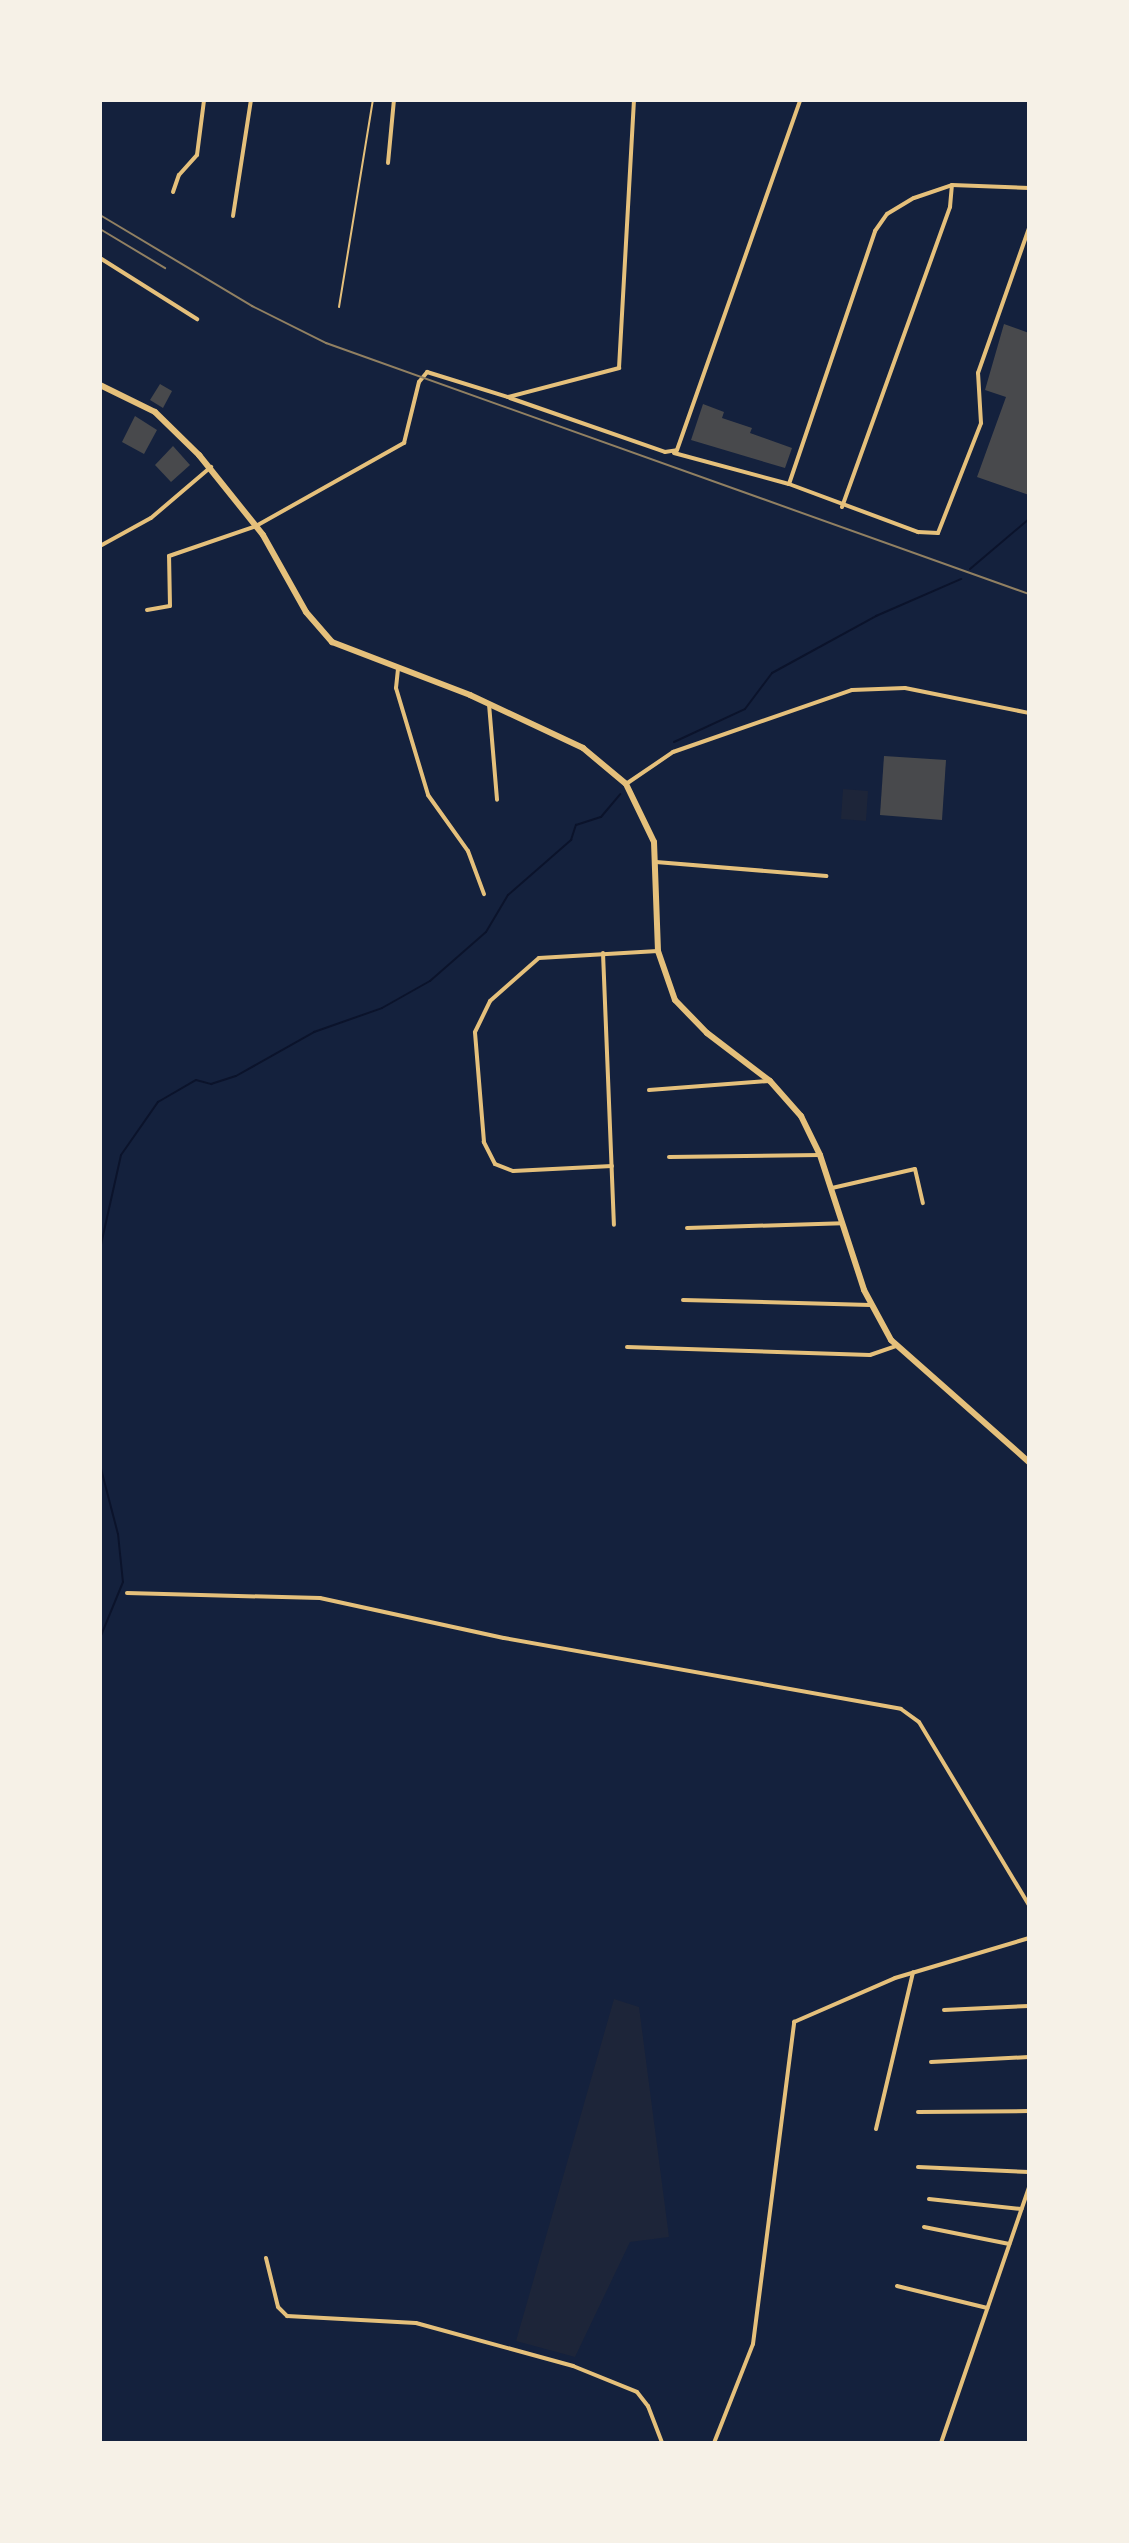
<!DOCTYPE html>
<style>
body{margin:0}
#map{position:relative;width:1129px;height:2543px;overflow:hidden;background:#14213d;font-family:Lato,sans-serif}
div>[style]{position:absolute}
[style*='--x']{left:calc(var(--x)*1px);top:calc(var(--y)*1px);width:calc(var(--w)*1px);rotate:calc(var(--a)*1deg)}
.green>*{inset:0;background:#1d2539}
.stream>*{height:2px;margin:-1px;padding:0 1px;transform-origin:1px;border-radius:1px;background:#0b132b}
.building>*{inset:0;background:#48494c}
.service>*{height:2px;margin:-1px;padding:0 1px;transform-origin:1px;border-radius:1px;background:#e5c07b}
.minor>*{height:4px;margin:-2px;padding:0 2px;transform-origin:2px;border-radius:2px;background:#e5c07b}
.secondary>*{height:6px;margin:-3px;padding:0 3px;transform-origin:3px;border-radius:3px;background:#e5c07b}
.rail>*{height:2px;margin:-1px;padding:0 1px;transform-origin:1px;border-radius:1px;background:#918062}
span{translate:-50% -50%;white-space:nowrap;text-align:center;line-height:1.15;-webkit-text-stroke:7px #f6f1e7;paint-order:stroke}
.frame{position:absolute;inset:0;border:102px solid #f6f1e7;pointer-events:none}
</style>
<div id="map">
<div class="green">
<div style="clip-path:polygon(843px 789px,868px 791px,866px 821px,841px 819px)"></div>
<div style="clip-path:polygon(614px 1999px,639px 2007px,669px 2237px,630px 2242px,575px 2357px,516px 2341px)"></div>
</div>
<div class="stream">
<div style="--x:970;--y:569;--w:77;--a:-40.3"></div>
<div style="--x:674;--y:742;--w:78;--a:-24.9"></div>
<div style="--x:745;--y:709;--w:45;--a:-53.1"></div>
<div style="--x:772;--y:673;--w:119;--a:-28.7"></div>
<div style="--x:876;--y:616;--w:93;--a:-23.5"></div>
<div style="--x:100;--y:1249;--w:96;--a:-77.4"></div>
<div style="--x:121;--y:1155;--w:65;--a:-55.1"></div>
<div style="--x:158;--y:1102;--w:44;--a:-30.1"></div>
<div style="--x:196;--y:1080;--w:16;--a:15"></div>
<div style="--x:211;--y:1084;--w:26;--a:-18"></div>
<div style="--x:236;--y:1076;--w:90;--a:-29.4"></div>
<div style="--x:314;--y:1032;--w:72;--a:-19.4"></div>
<div style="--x:382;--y:1008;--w:55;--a:-29.4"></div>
<div style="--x:430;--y:981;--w:74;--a:-41.2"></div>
<div style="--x:486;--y:932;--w:43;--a:-59.3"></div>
<div style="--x:508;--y:895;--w:84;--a:-41.1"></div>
<div style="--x:571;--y:840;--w:16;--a:-72"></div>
<div style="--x:576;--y:825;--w:26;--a:-18"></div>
<div style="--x:601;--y:817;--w:30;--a:-50"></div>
<div style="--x:100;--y:1465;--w:71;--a:75.4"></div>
<div style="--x:118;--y:1534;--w:48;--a:84.1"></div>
<div style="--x:123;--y:1582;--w:61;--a:112.3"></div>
</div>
<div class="building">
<div style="clip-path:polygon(1004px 324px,1029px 333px,1029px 495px,977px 477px,1006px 397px,985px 390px)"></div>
<div style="clip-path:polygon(160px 384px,172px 391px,163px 408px,150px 400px)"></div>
<div style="clip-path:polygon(703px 404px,724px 412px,722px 418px,752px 428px,750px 433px,792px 448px,785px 468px,691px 440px)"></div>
<div style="clip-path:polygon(135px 416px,157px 430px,144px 454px,122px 442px)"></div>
<div style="clip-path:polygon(173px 446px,190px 465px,171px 482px,155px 465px)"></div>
<div style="clip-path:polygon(884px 756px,946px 760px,942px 820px,880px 815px)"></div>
</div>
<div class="service">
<div style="--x:339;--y:307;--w:210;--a:-80.7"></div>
</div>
<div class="minor">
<div style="--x:388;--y:163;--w:63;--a:-84.6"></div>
<div style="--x:173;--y:192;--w:18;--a:-71"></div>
<div style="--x:179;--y:175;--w:27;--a:-48"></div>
<div style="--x:197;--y:155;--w:55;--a:-82.7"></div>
<div style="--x:233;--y:216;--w:117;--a:-81.2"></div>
<div style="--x:100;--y:258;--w:115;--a:32.2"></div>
<div style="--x:510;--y:398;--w:164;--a:19.2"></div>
<div style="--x:665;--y:452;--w:12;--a:-9"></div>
<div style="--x:677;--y:450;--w:371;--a:-70.6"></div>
<div style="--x:674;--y:453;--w:119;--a:15.1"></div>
<div style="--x:789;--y:484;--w:138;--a:20.4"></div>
<div style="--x:918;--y:532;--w:20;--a:3"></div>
<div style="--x:938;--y:533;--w:118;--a:-68.6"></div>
<div style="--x:981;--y:423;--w:50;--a:-93.4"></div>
<div style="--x:978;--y:373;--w:154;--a:-70.6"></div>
<div style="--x:789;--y:484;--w:267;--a:-71.2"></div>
<div style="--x:875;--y:231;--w:21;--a:-55"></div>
<div style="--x:887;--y:214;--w:31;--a:-31"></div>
<div style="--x:914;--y:198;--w:40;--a:-18.9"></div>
<div style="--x:952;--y:185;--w:77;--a:2.2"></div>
<div style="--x:842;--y:507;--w:319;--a:-70.2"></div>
<div style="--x:950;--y:207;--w:22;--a:-85"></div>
<div style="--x:100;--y:546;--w:58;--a:-28.8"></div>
<div style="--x:151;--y:518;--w:79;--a:-40.4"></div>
<div style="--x:147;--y:610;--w:23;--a:-10"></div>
<div style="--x:170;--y:606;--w:50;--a:-91.1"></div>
<div style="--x:169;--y:556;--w:92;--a:-19"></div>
<div style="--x:256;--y:526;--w:170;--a:-29.3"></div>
<div style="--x:404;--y:443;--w:63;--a:-76.2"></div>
<div style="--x:419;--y:382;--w:13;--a:-51"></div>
<div style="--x:427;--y:372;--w:85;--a:17.2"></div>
<div style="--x:508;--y:397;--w:115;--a:-14.6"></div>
<div style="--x:619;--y:368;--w:268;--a:-86.8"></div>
<div style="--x:398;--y:669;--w:19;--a:96"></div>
<div style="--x:396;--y:688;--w:112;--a:73.3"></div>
<div style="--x:428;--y:795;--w:69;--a:54.5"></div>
<div style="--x:468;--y:851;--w:46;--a:69.6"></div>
<div style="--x:489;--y:704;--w:96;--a:85.2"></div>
<div style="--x:626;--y:784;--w:57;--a:-34.2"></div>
<div style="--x:673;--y:752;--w:189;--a:-19.1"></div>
<div style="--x:852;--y:690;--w:53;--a:-2.2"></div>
<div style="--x:905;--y:688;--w:126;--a:11.4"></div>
<div style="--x:656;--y:862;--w:171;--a:4.7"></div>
<div style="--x:603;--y:953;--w:272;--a:87.7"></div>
<div style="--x:649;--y:1090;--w:121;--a:-4.3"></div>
<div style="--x:669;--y:1157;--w:151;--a:-0.8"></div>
<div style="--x:612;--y:1166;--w:99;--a:177.1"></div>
<div style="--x:513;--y:1171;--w:19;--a:-159"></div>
<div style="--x:495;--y:1164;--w:25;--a:-117"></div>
<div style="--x:484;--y:1142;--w:110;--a:-94.7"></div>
<div style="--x:475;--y:1032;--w:34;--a:-64"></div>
<div style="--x:490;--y:1001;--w:65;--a:-41.3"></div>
<div style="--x:539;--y:958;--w:119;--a:-3.4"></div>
<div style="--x:832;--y:1188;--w:85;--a:-12.9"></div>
<div style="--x:915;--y:1169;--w:35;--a:77"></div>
<div style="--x:687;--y:1228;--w:155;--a:-1.8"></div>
<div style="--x:683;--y:1300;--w:187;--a:1.5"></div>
<div style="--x:627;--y:1347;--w:243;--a:1.9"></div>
<div style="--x:870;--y:1355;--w:28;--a:-19"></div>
<div style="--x:127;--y:1593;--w:193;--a:1.5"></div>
<div style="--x:320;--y:1598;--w:188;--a:12.3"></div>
<div style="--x:504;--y:1638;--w:403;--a:10.1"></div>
<div style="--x:901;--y:1709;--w:22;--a:36"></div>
<div style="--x:919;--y:1722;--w:214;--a:59"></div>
<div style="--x:944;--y:2010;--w:85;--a:-2.7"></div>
<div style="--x:931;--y:2062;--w:98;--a:-2.9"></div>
<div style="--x:918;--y:2112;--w:111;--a:-0.5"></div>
<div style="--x:876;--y:2129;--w:161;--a:-76.7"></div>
<div style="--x:918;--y:2167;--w:111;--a:2.6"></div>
<div style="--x:929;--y:2199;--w:93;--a:6.2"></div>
<div style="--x:924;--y:2227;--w:87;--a:11.3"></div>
<div style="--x:266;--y:2258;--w:50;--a:76.2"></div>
<div style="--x:278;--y:2307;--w:13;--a:45"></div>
<div style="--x:287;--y:2316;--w:129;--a:3.1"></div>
<div style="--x:416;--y:2323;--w:163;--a:15.3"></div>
<div style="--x:573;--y:2366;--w:69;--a:22.1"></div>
<div style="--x:637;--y:2392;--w:18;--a:52"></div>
<div style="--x:648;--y:2406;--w:40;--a:69"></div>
<div style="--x:897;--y:2286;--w:93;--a:13.7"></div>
<div style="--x:714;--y:2443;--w:106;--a:-68.5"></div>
<div style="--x:753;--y:2344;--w:325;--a:-82.7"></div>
<div style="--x:794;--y:2022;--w:110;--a:-23.5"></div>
<div style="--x:895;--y:1978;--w:140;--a:-16.6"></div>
<div style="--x:941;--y:2443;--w:271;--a:-71"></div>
</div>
<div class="secondary">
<div style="--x:100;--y:385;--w:61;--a:26.1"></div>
<div style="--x:155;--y:412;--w:62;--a:44.3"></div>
<div style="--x:199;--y:455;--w:102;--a:51.3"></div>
<div style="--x:263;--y:535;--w:88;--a:60.8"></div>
<div style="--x:306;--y:612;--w:40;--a:49"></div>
<div style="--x:332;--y:642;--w:148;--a:21"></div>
<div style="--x:470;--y:695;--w:125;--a:25.1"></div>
<div style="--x:583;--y:748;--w:56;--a:39.9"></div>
<div style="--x:626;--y:784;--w:64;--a:64.2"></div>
<div style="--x:654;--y:842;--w:109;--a:87.9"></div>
<div style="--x:658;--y:951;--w:52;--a:70.9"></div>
<div style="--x:675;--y:1000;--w:46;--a:45.9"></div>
<div style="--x:707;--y:1033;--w:79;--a:37.3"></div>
<div style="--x:770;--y:1081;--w:47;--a:48.5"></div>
<div style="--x:801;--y:1116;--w:43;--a:64"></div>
<div style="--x:820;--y:1155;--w:142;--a:71.9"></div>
<div style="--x:864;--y:1290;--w:57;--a:61.6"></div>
<div style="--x:891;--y:1340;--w:184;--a:41.5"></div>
</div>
<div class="rail">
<div style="--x:100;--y:215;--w:177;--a:30.9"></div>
<div style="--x:252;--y:306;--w:83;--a:26.6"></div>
<div style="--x:326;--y:343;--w:746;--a:19.65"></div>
<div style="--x:100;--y:229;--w:76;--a:31"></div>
</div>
<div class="frame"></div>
</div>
